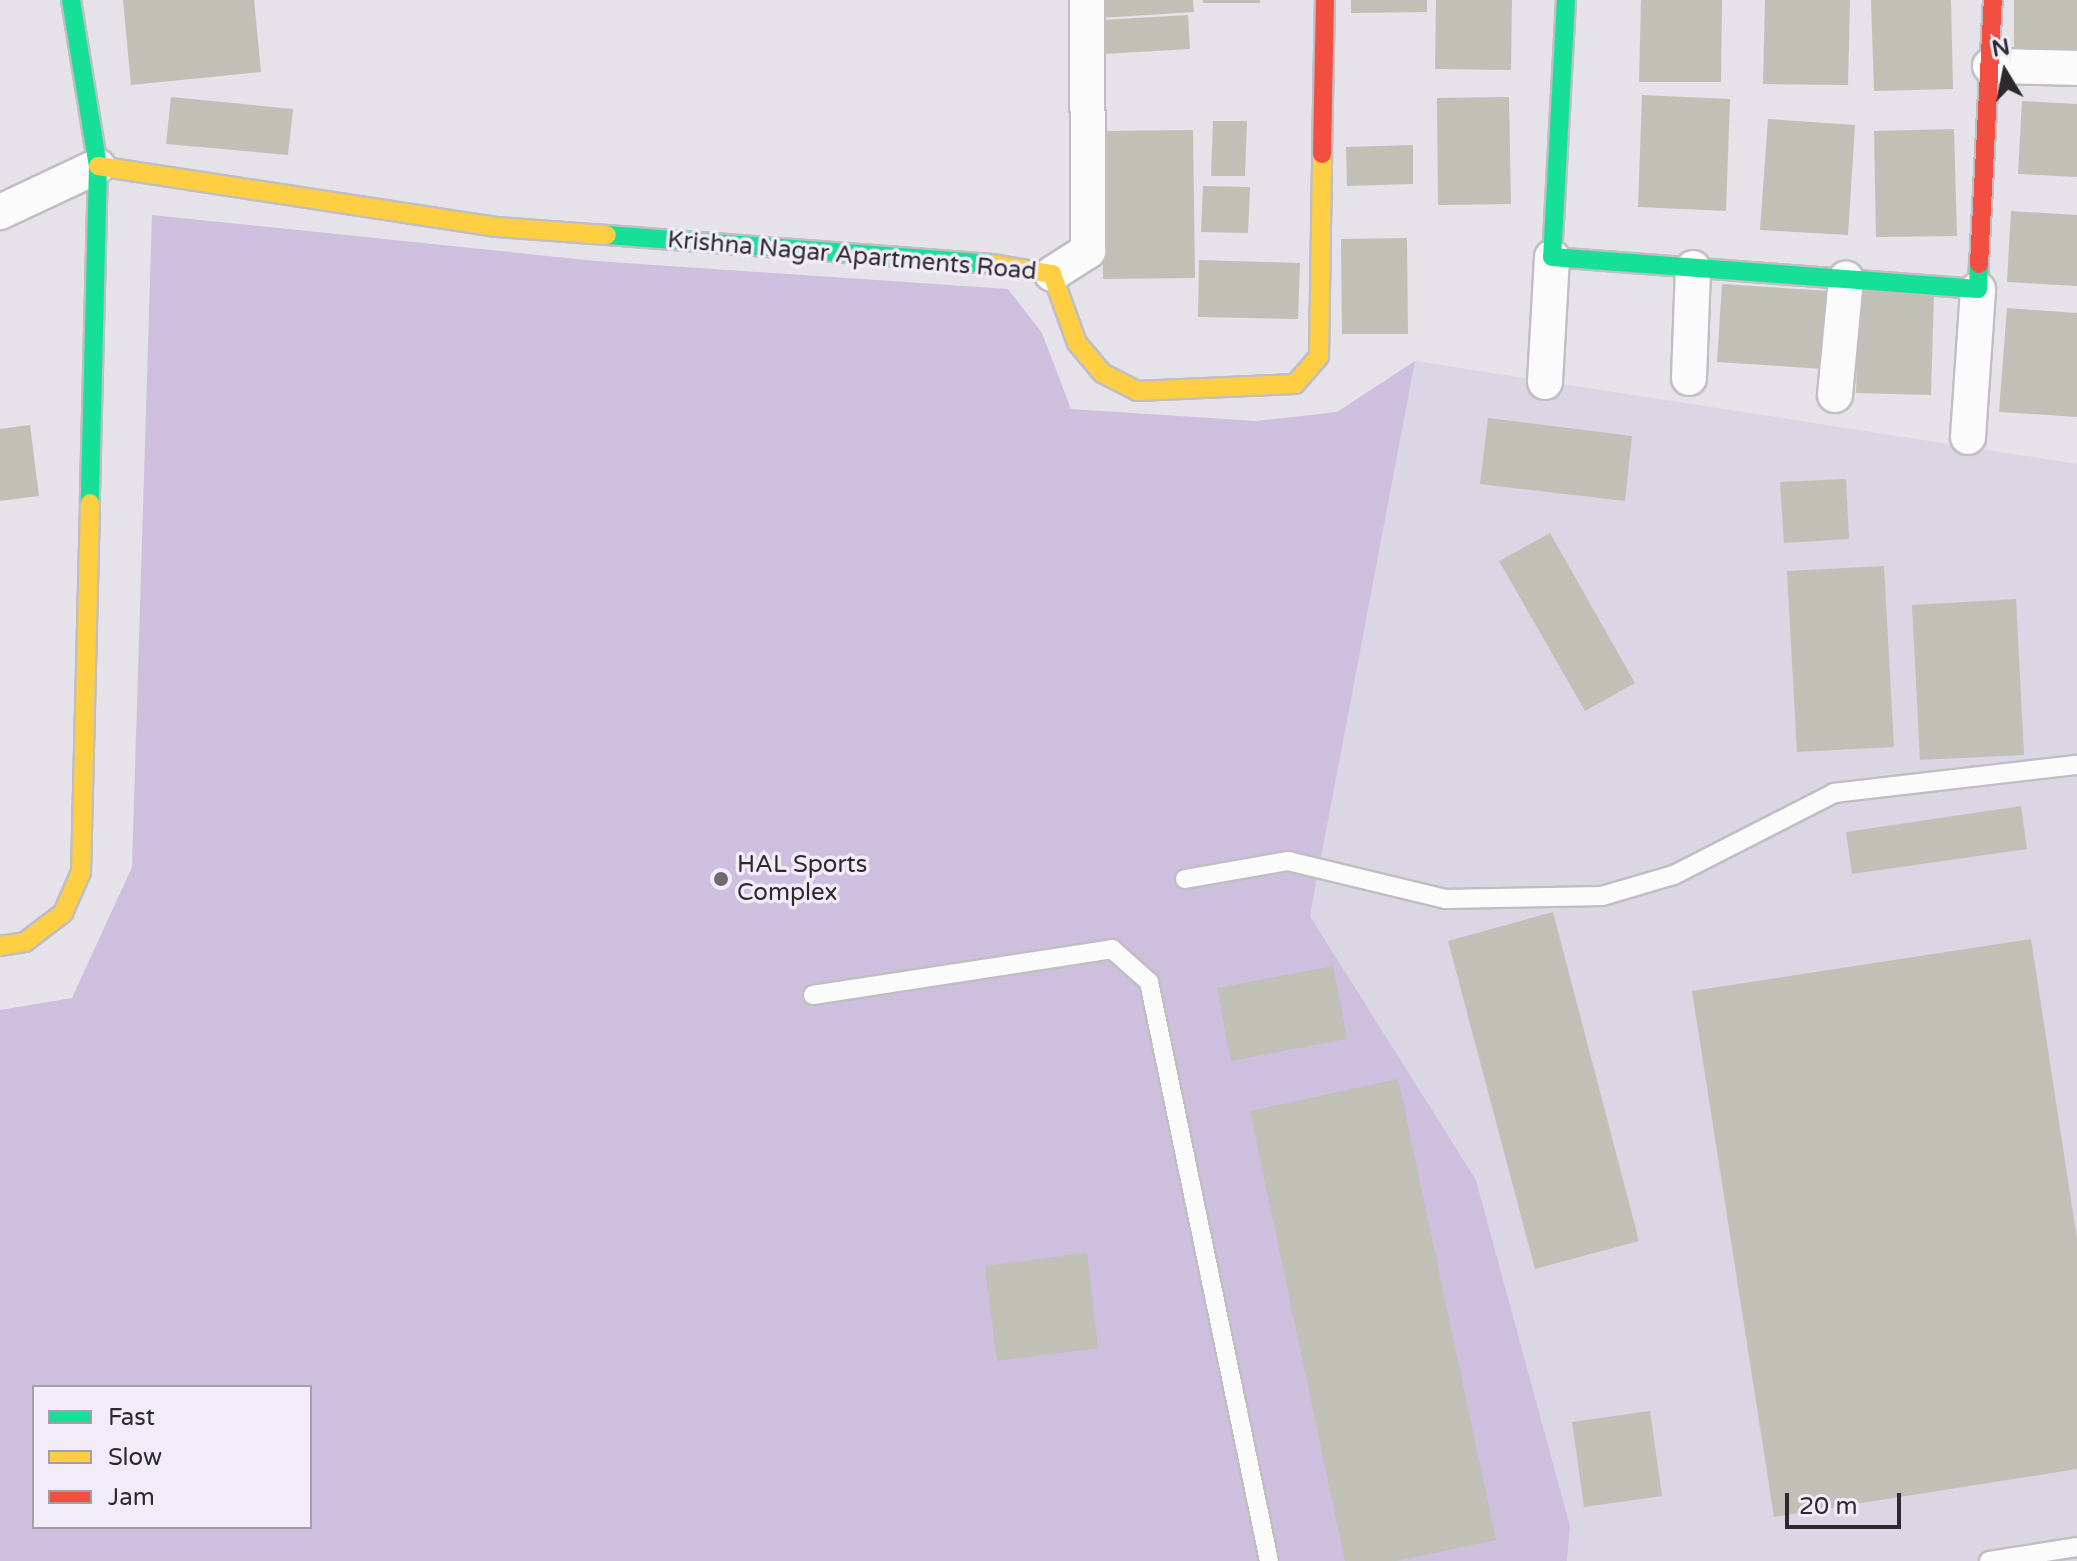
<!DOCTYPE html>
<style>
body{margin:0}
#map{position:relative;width:2077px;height:1561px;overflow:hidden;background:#e5e2e9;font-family:"Varela Round",sans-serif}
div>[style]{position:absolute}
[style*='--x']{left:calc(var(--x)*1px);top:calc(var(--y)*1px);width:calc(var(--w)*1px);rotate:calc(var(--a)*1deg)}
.built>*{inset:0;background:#dbd6e3}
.green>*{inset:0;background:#cdbfdd}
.building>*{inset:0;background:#c0c0b7}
.roads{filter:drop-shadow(2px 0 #c0bec3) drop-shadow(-2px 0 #c0bec3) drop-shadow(0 2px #c0bec3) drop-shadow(0 -2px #c0bec3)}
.lane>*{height:18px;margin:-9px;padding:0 9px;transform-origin:9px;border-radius:9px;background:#fbfbfc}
.street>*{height:34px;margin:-17px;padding:0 17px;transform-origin:17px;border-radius:17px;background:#fbfbfc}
.fast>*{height:18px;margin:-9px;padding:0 9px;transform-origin:9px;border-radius:9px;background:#16e098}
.slow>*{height:18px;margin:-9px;padding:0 9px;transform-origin:9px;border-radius:9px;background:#ffcf43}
.jam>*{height:18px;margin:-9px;padding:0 9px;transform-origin:9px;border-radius:9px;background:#f24e42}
.dots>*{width:22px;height:22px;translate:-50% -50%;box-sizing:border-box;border:4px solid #f2ecf9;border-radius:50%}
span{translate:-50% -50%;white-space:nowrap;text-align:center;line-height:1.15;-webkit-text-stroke:7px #f2ecf9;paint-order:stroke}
.street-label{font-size:24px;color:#2c2a2f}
.poi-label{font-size:24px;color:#2c2a2f}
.left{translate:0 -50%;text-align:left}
.legend{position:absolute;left:32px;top:1385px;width:280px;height:144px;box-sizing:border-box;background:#f2ecf9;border:2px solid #a39ea8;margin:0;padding:10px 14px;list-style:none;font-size:24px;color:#2c2a2f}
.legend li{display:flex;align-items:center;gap:16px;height:40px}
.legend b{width:40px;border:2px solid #a39ea8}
.north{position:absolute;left:1965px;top:32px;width:80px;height:80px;-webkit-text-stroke:6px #f2ecf9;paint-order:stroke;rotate:350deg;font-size:22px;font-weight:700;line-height:32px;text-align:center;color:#2c2a2f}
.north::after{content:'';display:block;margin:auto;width:28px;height:36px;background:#2c2a2f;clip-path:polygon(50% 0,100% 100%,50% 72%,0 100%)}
.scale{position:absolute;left:1785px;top:1493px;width:116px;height:36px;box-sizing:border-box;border:4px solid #2c2a2f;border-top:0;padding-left:10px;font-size:24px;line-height:28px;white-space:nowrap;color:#2c2a2f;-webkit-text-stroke:6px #f2ecf9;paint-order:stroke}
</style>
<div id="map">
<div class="built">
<div style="clip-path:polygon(1415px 361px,2077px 464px,2077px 1561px,1567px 1561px,1570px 1526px,1476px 1180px,1310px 916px)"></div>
</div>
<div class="green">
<div style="clip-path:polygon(evenodd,152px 215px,596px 261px,1008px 289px,1042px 333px,1071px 409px,1256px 421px,1337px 412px,1415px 361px,1310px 916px,1476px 1180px,1570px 1526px,1567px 1561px,0 1561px,0 1010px,72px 998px,132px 867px,152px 215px,34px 1387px,310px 1387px,310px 1527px,34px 1527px,34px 1387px)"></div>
</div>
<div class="building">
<div style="clip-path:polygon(123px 0,254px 0,261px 72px,131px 85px)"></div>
<div style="clip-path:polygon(1098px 0,1193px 0,1194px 12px,1099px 18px)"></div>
<div style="clip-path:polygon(1203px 0,1260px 0,1260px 3px,1203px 3px)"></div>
<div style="clip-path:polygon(1351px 0,1427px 0,1427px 12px,1351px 13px)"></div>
<div style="clip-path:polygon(1436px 0,1512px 0,1511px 70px,1435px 69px)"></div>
<div style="clip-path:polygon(1641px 0,1722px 0,1721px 82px,1639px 82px)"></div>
<div style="clip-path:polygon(1765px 0,1850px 0,1848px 85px,1763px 84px)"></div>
<div style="clip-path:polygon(1871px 0,1951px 0,1953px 89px,1874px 91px)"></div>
<div style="clip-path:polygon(2014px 0,2077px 0,2077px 53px,2014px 54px)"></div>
<div style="clip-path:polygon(1188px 15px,1190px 49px,1104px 54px,1102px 20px)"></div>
<div style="clip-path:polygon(1642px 95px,1730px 99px,1726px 211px,1638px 207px)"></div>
<div style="clip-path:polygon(171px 97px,293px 109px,288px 155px,166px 144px)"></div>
<div style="clip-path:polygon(1509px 97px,1511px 204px,1438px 205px,1437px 98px)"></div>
<div style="clip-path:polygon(2022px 101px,2077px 104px,2077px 177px,2018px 174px)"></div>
<div style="clip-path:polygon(1768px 119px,1855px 125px,1848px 235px,1760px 230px)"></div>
<div style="clip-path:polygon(1213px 121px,1247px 121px,1245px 176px,1211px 176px)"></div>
<div style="clip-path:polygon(1954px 129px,1957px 236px,1876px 237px,1874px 131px)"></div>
<div style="clip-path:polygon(1193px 130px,1195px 278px,1103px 279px,1102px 131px)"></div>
<div style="clip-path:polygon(1413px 145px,1413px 184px,1347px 186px,1346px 147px)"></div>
<div style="clip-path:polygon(1203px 186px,1250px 187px,1248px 233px,1201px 232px)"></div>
<div style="clip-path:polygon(2011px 211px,2077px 215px,2077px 286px,2007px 282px)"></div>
<div style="clip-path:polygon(1407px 238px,1408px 334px,1342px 334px,1341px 239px)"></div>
<div style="clip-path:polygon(1199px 260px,1300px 263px,1298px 319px,1198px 317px)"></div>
<div style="clip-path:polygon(1722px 284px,1829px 291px,1824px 369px,1717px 362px)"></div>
<div style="clip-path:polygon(1859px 290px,1934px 292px,1931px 395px,1856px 393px)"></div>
<div style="clip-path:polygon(2007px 308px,2077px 313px,2077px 417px,1999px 412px)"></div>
<div style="clip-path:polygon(1488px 418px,1632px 436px,1625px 501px,1480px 484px)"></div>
<div style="clip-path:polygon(30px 425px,39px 496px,0 501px,0 429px)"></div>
<div style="clip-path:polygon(1846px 479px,1849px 539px,1784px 543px,1780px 482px)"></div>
<div style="clip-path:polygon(1550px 533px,1635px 683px,1585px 711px,1499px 561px)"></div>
<div style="clip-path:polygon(1884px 566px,1894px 747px,1797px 752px,1787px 571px)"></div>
<div style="clip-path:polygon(2016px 599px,2024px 755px,1920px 760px,1912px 605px)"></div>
<div style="clip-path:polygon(2021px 806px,2027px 849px,1852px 874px,1846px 832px)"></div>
<div style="clip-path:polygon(1553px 912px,1639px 1241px,1535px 1269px,1448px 941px)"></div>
<div style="clip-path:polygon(2031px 939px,2077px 1239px,2077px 1469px,1774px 1517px,1692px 991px)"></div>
<div style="clip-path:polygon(1333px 966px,1347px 1039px,1231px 1061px,1217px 988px)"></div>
<div style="clip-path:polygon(1398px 1079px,1496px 1540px,1397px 1561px,1345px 1561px,1250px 1111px)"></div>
<div style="clip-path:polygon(1087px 1253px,1098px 1348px,997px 1361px,985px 1266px)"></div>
<div style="clip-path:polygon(1650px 1411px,1662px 1496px,1584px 1507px,1572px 1422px)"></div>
</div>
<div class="roads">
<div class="lane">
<div style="--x:1185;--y:879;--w:105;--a:-9.9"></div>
<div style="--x:1288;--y:861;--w:162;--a:13.6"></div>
<div style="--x:1445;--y:899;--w:157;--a:-1.1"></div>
<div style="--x:1602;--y:896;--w:75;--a:-16.3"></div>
<div style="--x:1674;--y:875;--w:180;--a:-27.1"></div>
<div style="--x:1834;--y:793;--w:245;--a:-6.6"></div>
<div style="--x:813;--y:995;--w:303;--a:-8.7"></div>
<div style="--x:1112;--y:949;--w:50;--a:41.7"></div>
<div style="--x:1149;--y:982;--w:591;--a:78.29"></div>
<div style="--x:1989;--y:1561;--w:89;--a:-9"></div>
</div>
<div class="street">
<div style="--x:1990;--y:66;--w:87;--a:1.3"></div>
<div style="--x:0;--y:212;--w:108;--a:-25.1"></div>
<div style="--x:1052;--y:274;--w:43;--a:-32.6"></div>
<div style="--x:1088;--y:251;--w:251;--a:-90.2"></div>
<div style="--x:1689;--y:378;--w:110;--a:-87.9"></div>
<div style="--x:1545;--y:382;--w:125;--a:-86.8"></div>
<div style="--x:1835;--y:395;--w:117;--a:-84.6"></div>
<div style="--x:1968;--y:437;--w:148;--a:-86.1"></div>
</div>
<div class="fast">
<div style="--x:71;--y:0;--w:168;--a:80.8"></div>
<div style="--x:98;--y:166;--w:337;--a:91.4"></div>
<div style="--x:1566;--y:0;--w:257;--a:93.1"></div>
<div style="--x:1552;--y:257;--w:427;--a:4.3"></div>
<div style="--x:1978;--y:289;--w:25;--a:-88"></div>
<div style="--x:607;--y:235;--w:387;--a:4.3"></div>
</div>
<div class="slow">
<div style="--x:98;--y:166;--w:404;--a:8.7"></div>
<div style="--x:497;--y:227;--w:110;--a:4.2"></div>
<div style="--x:993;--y:264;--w:60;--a:9.6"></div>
<div style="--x:1052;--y:274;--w:73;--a:70.1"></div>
<div style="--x:1077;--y:343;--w:39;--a:50"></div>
<div style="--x:1102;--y:373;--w:39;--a:27"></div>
<div style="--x:1137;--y:391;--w:158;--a:-2.5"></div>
<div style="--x:1295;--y:384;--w:37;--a:-49"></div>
<div style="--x:1319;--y:356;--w:202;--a:-89.1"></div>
<div style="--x:0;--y:946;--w:25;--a:-9"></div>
<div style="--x:25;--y:942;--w:48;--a:-37.3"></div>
<div style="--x:63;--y:913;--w:45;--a:-66.3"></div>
<div style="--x:81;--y:872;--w:369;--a:-88.6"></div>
</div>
<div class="jam">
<div style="--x:1322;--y:154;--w:154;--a:-88.9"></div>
<div style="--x:1979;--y:264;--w:264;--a:-87"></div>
</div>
</div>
<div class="dots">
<div style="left:721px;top:879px;background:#6d6a70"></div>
</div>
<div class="street-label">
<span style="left:852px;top:256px;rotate:5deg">Krishna Nagar Apartments Road</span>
</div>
<div class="poi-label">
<span class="left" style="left:737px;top:879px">HAL Sports<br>Complex</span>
</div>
<ul class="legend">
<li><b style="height:10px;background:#16e098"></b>Fast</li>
<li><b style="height:10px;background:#ffcf43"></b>Slow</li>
<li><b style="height:10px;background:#f24e42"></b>Jam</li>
</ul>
<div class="north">N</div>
<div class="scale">20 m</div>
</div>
